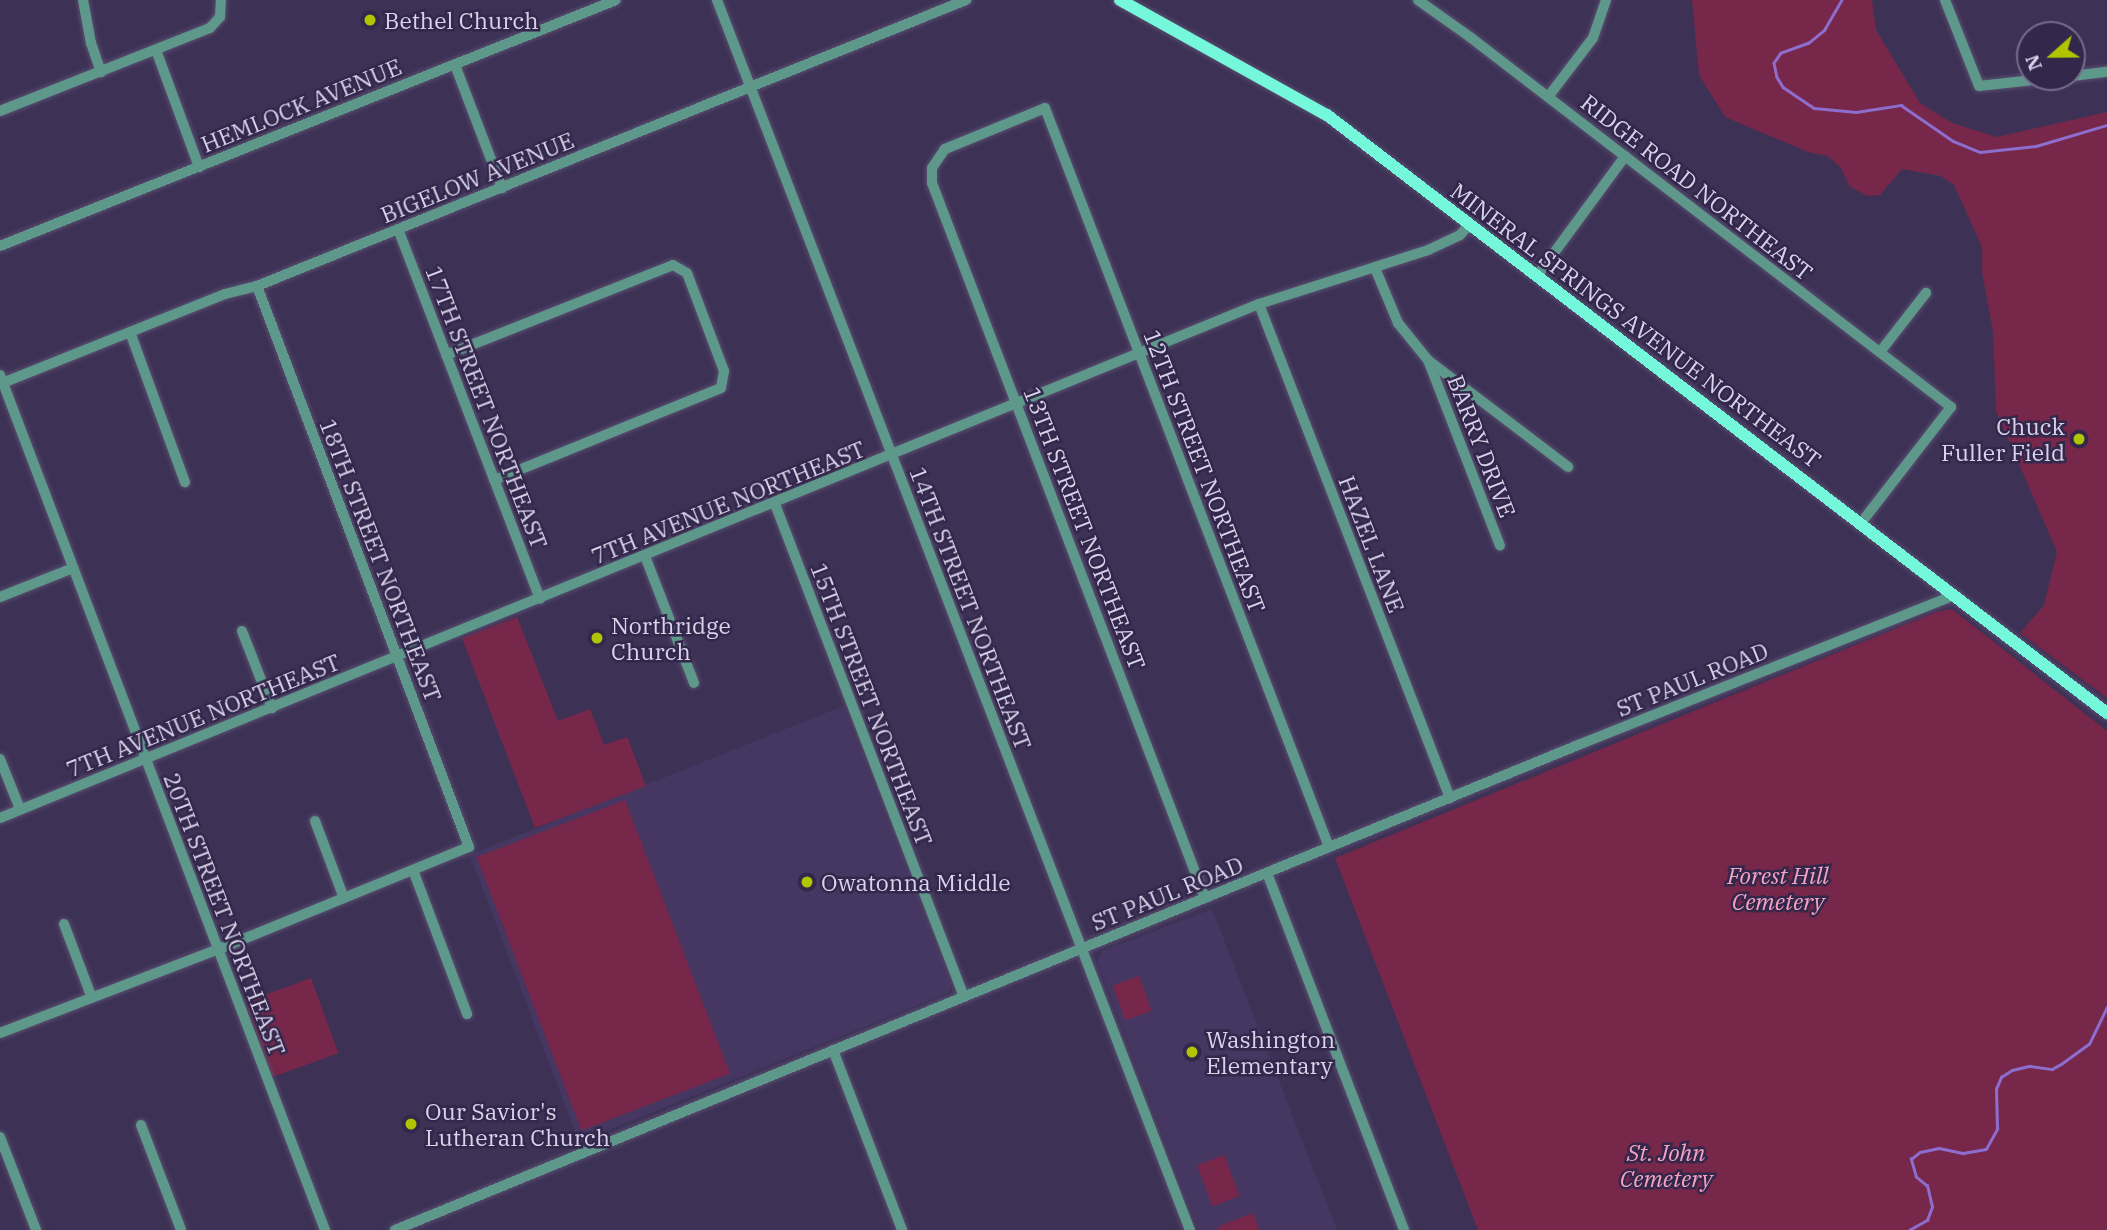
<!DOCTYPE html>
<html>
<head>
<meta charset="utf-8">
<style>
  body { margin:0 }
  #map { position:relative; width:2107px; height:1230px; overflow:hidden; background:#3d3256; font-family:"IBM Plex Serif",serif }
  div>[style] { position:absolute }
  .built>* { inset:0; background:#453762 }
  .green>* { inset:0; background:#772749; transform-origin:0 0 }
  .stream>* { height:2.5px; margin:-1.25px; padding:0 1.25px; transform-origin:1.25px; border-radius:1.25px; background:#8d6dce }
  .roads { filter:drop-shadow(0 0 2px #594f71) drop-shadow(0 0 2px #594f71) }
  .minor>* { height:10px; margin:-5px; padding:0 5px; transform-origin:5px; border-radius:5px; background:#5e988a }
  .major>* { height:12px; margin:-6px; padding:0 6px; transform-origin:6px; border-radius:6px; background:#74f7db }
  .dots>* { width:19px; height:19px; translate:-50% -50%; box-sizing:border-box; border:4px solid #33274b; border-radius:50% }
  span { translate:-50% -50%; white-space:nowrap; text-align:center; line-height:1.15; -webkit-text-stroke:5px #33274b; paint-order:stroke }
  .poi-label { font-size:23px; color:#d9d3ea }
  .left { translate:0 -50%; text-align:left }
  .right { translate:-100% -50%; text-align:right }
  .street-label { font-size:23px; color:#d9d3ea }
  .park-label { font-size:23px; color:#f6a2c0; font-style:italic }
  .north { position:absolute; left:2016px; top:21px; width:70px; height:70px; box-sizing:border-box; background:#33274b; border:2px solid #756c8b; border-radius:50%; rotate:249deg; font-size:19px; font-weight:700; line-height:28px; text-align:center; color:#d9d3ea }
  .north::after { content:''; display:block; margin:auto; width:24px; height:32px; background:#b0c500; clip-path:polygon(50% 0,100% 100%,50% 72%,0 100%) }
</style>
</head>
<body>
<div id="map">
  <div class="built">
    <div style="clip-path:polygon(843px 706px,950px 983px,950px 992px,579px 1142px,470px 855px)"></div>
    <div style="clip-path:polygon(1212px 909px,1337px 1230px,1199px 1230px,1097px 961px,1102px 951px)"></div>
  </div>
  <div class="green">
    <div style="clip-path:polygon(1692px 0,1872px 0,1876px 30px,1920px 103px,1952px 123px,1997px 137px,2107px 112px,2107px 698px,2020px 633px,2044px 605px,2057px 552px,1996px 411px,1993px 332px,1982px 272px,1982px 247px,1954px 185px,1941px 176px,1902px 169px,1880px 195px,1868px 196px,1849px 186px,1841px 168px,1828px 156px,1808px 152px,1725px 117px,1699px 75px)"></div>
    <div style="clip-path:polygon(1952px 609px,2107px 731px,2107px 1230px,1478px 1230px,1335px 858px,1936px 612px)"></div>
    <div style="clip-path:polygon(517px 617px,558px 721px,590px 709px,604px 745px,627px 737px,646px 786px,535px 828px,462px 638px)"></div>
    <div style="left:625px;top:800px;width:293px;height:159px;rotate:69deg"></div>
    <div style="left:1139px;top:976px;width:37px;height:28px;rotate:70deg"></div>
    <div style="left:311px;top:978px;width:80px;height:70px;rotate:70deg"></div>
    <div style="left:1224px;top:1155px;width:44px;height:29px;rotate:69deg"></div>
    <div style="clip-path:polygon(1253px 1213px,1259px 1230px,1218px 1230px,1217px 1227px)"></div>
  </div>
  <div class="stream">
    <div style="left:1842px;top:0;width:34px;rotate:120deg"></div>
    <div style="left:1825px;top:30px;width:21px;rotate:141deg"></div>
    <div style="left:1809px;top:43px;width:30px;rotate:160deg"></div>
    <div style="left:1781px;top:53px;width:12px;rotate:125deg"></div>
    <div style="left:1774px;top:63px;width:14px;rotate:78deg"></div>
    <div style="left:1777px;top:77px;width:12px;rotate:59deg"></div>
    <div style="left:1783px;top:87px;width:37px;rotate:34deg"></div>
    <div style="left:1814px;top:108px;width:42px;rotate:5.4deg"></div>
    <div style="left:1856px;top:112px;width:46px;rotate:-8.8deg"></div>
    <div style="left:1901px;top:105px;width:63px;rotate:34.7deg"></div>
    <div style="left:1953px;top:141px;width:29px;rotate:22deg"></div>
    <div style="left:1980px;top:152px;width:56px;rotate:-6.1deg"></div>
    <div style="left:2036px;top:146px;width:74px;rotate:-16.5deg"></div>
    <div style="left:1909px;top:1230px;width:21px;rotate:-29deg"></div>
    <div style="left:1927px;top:1220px;width:14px;rotate:-69deg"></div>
    <div style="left:1932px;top:1207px;width:22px;rotate:-103deg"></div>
    <div style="left:1927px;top:1186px;width:14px;rotate:-141deg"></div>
    <div style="left:1916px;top:1177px;width:19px;rotate:-106deg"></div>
    <div style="left:1911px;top:1159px;width:11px;rotate:-38deg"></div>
    <div style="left:1920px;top:1152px;width:19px;rotate:-12deg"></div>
    <div style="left:1939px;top:1148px;width:25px;rotate:12deg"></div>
    <div style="left:1963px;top:1153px;width:23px;rotate:-10deg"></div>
    <div style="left:1986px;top:1149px;width:23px;rotate:-61deg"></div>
    <div style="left:1997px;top:1129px;width:40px;rotate:-91.4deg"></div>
    <div style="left:1996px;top:1089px;width:13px;rotate:-67deg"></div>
    <div style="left:2001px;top:1077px;width:13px;rotate:-32deg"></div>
    <div style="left:2012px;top:1070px;width:18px;rotate:-13deg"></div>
    <div style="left:2030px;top:1066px;width:22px;rotate:8deg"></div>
    <div style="left:2052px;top:1069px;width:10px;rotate:-29deg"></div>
    <div style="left:2061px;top:1064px;width:34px;rotate:-36deg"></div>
    <div style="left:2089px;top:1044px;width:41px;rotate:-64.1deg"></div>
  </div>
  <div class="roads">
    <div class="minor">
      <div style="left:83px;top:0;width:44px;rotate:79.5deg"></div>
      <div style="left:91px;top:43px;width:31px;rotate:71deg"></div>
      <div style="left:717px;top:0;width:1318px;rotate:68.97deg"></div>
      <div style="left:1418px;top:0;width:64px;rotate:35.4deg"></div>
      <div style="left:1470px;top:37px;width:607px;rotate:37.57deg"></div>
      <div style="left:1951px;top:407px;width:147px;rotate:127.8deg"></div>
      <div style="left:1945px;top:0;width:92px;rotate:68.4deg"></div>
      <div style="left:1979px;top:86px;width:82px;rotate:-6.3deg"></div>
      <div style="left:156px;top:50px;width:125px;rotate:69.8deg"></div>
      <div style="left:455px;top:65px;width:132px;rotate:69.1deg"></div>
      <div style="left:2072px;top:76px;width:35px;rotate:-7deg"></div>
      <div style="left:1548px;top:97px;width:74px;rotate:-52.7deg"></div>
      <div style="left:1593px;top:38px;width:40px;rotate:-71.1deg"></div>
      <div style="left:0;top:111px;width:226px;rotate:-21.6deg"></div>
      <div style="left:210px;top:28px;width:15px;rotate:-48deg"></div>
      <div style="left:220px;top:17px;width:17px;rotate:-87deg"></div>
      <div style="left:398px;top:229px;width:396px;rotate:69deg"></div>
      <div style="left:0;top:246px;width:663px;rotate:-21.77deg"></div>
      <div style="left:1375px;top:268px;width:60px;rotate:67.3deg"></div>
      <div style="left:1398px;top:323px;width:48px;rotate:51deg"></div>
      <div style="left:1428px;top:360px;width:199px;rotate:68.8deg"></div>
      <div style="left:1537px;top:276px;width:149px;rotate:-53.7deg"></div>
      <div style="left:1259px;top:304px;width:530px;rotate:68.86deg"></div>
      <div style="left:130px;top:332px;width:160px;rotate:69.9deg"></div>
      <div style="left:1880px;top:352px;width:75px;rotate:-52.1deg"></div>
      <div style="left:446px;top:355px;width:244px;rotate:-21.6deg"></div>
      <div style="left:673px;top:265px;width:16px;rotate:30deg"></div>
      <div style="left:687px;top:273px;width:105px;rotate:69.3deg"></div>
      <div style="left:724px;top:371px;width:17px;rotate:100deg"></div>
      <div style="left:721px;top:388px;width:245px;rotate:157.9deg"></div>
      <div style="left:1429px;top:361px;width:175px;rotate:37.3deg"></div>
      <div style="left:0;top:375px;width:915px;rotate:69.19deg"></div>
      <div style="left:0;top:384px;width:242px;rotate:-21.8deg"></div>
      <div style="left:225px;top:294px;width:33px;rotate:-14deg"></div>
      <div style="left:257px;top:286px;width:765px;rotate:-21.97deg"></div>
      <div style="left:775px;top:504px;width:528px;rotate:69.02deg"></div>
      <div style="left:645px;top:556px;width:136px;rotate:68.9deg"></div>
      <div style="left:0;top:597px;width:79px;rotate:-21.7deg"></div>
      <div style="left:242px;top:631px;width:83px;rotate:68.7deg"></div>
      <div style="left:0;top:759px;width:54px;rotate:68.2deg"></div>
      <div style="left:0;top:818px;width:1360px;rotate:-22.21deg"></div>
      <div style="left:1259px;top:304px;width:177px;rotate:-17.7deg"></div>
      <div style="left:1428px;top:250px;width:35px;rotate:-25deg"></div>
      <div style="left:1460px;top:235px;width:15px;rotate:-48deg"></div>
      <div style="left:315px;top:821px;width:82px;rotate:69.4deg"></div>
      <div style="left:413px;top:870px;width:154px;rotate:69.4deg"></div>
      <div style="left:1267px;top:873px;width:382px;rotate:69deg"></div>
      <div style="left:1205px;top:898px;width:765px;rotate:-110.9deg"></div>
      <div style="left:932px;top:183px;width:15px;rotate:-90deg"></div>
      <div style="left:932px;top:168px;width:23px;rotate:-56deg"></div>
      <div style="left:945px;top:149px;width:108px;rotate:-22.3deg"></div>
      <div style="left:1045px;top:108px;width:792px;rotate:68.98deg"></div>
      <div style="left:64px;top:924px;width:79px;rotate:69.3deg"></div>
      <div style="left:0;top:1033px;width:235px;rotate:-21deg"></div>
      <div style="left:219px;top:949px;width:270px;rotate:-22.2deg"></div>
      <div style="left:469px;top:847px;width:600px;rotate:-110.7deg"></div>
      <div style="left:833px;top:1050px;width:193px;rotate:69deg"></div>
      <div style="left:141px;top:1125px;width:112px;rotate:69.1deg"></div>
      <div style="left:0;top:1137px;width:100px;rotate:68.8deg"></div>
      <div style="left:395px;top:1230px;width:1279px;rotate:-22.29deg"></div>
      <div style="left:1578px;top:745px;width:405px;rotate:-21.7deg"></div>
    </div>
    <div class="major">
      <div style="left:1120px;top:0;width:237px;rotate:29.1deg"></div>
      <div style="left:1327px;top:115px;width:983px;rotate:37.48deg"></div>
    </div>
  </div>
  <div class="dots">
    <div style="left:370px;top:20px;background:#b0c500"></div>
    <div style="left:2079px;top:439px;background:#b0c500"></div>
    <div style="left:597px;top:638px;background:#b0c500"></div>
    <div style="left:807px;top:882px;background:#b0c500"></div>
    <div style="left:1192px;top:1052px;background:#b0c500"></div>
    <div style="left:411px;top:1124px;background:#b0c500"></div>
  </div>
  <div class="poi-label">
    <span class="left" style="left:384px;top:20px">Bethel Church</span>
    <span class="right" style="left:2065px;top:439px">Chuck<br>Fuller Field</span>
    <span class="left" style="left:611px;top:638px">Northridge<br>Church</span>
    <span class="left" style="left:821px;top:882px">Owatonna Middle</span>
    <span class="left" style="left:1206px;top:1052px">Washington<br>Elementary</span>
    <span class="left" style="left:425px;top:1124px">Our Savior's<br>Lutheran Church</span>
  </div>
  <div class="street-label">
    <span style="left:301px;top:105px;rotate:-22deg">HEMLOCK AVENUE</span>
    <span style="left:477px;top:177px;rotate:-22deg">BIGELOW AVENUE</span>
    <span style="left:1697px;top:187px;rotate:38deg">RIDGE ROAD NORTHEAST</span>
    <span style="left:1636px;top:325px;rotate:37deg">MINERAL SPRINGS AVENUE NORTHEAST</span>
    <span style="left:487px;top:407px;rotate:69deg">17TH STREET NORTHEAST</span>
    <span style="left:1482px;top:446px;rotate:69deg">BARRY DRIVE</span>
    <span style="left:1205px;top:471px;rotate:69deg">12TH STREET NORTHEAST</span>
    <span style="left:728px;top:502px;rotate:-22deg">7TH AVENUE NORTHEAST</span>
    <span style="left:1085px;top:528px;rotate:69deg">13TH STREET NORTHEAST</span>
    <span style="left:1372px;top:544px;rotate:69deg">HAZEL LANE</span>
    <span style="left:381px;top:560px;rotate:69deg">18TH STREET NORTHEAST</span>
    <span style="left:971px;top:608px;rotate:69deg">14TH STREET NORTHEAST</span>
    <span style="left:1692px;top:679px;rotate:-22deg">ST PAUL ROAD</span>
    <span style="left:872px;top:704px;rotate:69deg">15TH STREET NORTHEAST</span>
    <span style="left:203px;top:715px;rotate:-22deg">7TH AVENUE NORTHEAST</span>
    <span style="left:1167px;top:893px;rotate:-22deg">ST PAUL ROAD</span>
    <span style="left:225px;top:914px;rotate:69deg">20TH STREET NORTHEAST</span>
  </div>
  <div class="park-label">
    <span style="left:1778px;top:888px">Forest Hill<br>Cemetery</span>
    <span style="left:1666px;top:1165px">St. John<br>Cemetery</span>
  </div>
  <div class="north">N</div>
</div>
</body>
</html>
